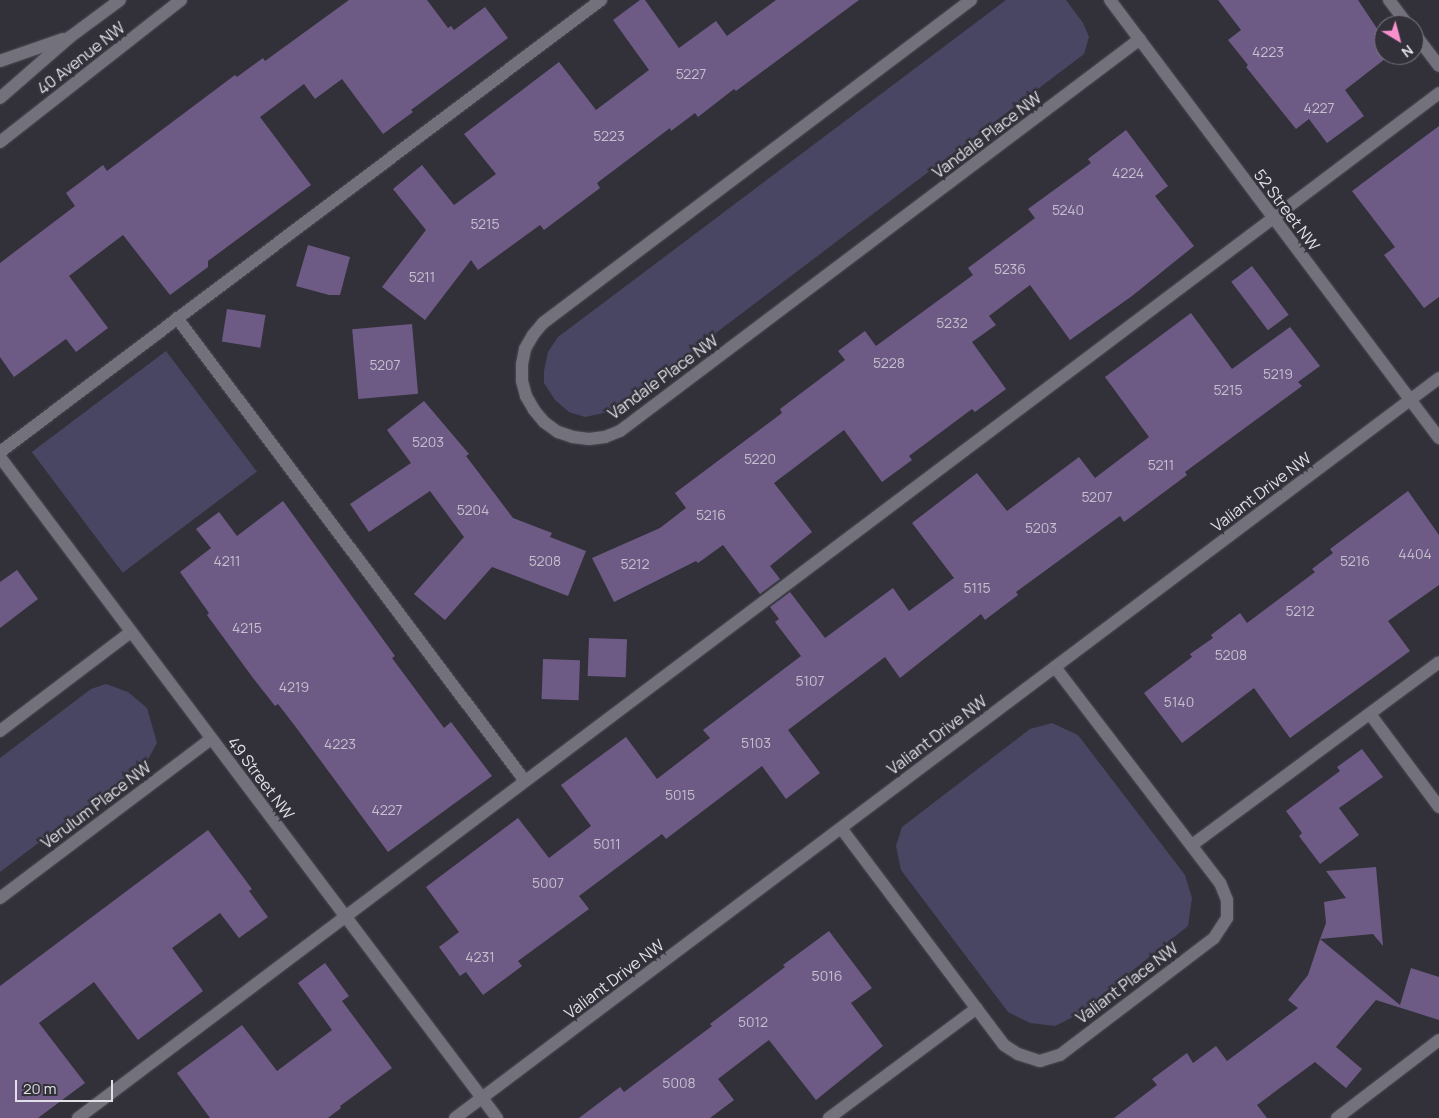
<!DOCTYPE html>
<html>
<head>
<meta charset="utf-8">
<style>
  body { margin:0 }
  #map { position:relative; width:1439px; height:1118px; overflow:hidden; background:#32313a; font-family:Manrope,sans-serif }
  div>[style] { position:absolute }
  .green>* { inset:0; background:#494663; transform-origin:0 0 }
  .building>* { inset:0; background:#6e5b85; transform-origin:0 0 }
  .roads { filter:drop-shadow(0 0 1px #4d4d54) drop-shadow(0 0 1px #4d4d54) }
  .lane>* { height:12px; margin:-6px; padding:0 6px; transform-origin:6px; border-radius:6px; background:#73727c }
  .street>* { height:12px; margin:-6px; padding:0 6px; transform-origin:6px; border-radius:6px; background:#73727c }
  .secondary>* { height:12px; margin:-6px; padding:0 6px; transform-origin:6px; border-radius:6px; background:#73727c }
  span { translate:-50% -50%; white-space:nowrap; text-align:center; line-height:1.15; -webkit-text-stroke:5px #32313a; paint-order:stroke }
  .number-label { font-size:14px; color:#c4bfce }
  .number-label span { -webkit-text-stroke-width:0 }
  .street-label { font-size:16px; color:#e0e0e6 }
  .north { position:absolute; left:1374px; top:15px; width:50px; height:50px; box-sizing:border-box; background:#32313a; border:1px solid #78777f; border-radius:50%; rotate:143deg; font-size:14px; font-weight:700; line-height:20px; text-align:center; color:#e0e0e6 }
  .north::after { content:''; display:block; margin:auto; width:18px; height:22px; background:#f890cc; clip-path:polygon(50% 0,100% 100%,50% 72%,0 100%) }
  .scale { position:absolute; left:15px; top:1080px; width:98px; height:22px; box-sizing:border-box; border:2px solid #e0e0e6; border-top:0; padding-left:6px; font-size:15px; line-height:18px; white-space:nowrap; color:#e0e0e6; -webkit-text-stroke:4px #32313a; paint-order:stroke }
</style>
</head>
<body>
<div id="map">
  <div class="green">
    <div style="clip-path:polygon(1006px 0,1066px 0,1083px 23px,1089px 37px,1084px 54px,613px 411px,585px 417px,569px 412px,555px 400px,544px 383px,544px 371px,548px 352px,558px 337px)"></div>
    <div style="left:166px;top:351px;width:151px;height:168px;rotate:53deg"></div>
    <div style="clip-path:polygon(106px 684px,128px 692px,147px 708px,157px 743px,147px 761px,0 872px,0 758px,91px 689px)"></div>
    <div style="clip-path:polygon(1052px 723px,1078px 735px,1185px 875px,1192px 898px,1188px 926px,1077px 1015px,1055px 1026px,1030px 1023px,1008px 1012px,901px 870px,896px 846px,902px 827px,1030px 729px)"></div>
  </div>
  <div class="building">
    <div style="clip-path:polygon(349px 0,427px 0,448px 28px,451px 26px,454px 30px,485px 7px,508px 38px,411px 110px,413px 112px,383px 134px,342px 79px,315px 99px,304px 84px,260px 117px,311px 185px,208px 261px,208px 267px,170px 295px,123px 235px,69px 276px,108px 328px,76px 352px,66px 339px,14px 377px,0 357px,0 263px,75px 206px,66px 193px,103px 165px,107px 171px,235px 75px,237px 77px,263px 58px,265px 61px)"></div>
    <div style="clip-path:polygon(640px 0,645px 0,679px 48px,716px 21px,727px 36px,776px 0,859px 0,736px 91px,734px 89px,698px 117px,695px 113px,671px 131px,670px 128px,597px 183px,600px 188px,544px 230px,540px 225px,478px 270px,471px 260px,425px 320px,382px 287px,426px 230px,393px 189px,422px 165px,454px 205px,496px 174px,464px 134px,559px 62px,596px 110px,649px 70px,613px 20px)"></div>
    <div style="clip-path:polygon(1218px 0,1358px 0,1384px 39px,1384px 55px,1390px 55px,1345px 90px,1364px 116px,1327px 143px,1309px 119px,1296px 129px,1246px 67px,1248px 65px,1228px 40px,1241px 30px)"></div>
    <div style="clip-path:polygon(1439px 126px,1439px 297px,1424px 308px,1384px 255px,1395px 247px,1352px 191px)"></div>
    <div style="clip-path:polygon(1126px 130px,1168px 186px,1155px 196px,1194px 246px,1132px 296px,1070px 340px,1030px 285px,989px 316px,996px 325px,972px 342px,1006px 389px,975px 412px,972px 409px,909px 456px,912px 460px,882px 482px,844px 430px,774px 483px,812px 532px,770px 566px,780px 579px,760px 594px,723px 545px,698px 563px,696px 561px,614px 602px,592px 558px,660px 528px,686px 508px,675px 493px,782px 413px,780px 409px,845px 360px,838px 351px,865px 331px,876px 346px,973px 275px,968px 268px,1035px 218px,1028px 209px,1091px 163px,1088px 159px)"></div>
    <div style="clip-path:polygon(308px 245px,350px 257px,340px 295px,329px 295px,296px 286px)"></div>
    <div style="left:1252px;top:266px;width:61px;height:26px;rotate:53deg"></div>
    <div style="left:227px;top:309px;width:39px;height:33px;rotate:9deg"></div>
    <div style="clip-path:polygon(1191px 313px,1232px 369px,1290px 327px,1320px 366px,1298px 382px,1302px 386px,1185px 472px,1187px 475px,1124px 522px,1120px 516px,1016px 592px,1018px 595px,985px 620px,981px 614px,900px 678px,885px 657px,788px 730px,820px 773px,786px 799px,762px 766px,666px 839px,662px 834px,579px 896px,589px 909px,518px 961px,522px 966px,483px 995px,466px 972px,460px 976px,439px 947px,459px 932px,426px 887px,518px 818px,549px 858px,591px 826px,561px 785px,626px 737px,657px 779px,710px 738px,703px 730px,801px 656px,775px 622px,779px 619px,770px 607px,790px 592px,825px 638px,893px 588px,909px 611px,954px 578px,912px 523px,977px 473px,1007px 511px,1079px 457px,1095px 478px,1149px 437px,1105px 377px)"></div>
    <div style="left:412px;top:324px;width:70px;height:60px;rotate:85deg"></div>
    <div style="clip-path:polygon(424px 401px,469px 454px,466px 456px,513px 518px,552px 533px,550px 537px,586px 551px,568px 596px,492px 567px,445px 620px,414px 594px,464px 537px,430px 491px,369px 532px,350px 504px,411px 463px,387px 430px)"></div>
    <div style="clip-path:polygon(1408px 491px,1439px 535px,1439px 585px,1388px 621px,1410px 651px,1290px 738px,1254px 688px,1182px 743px,1144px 693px,1192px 657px,1190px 654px,1213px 638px,1211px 635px,1240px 613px,1247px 623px,1315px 572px,1312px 569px,1333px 553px,1330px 549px)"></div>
    <div style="clip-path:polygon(283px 501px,395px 656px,392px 658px,444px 728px,451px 722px,492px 776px,388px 852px,295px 726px,278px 704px,275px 706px,253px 678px,207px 615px,209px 613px,180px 572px,211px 548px,196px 529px,219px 512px,237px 536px)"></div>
    <div style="clip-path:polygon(17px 570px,38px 599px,0 628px,0 582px)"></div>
    <div style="left:589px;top:638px;width:38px;height:38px;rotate:2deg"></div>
    <div style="left:543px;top:659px;width:37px;height:40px;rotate:2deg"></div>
    <div style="clip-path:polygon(1362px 749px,1383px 777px,1339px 808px,1359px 835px,1320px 864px,1299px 836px,1302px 833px,1286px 811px,1340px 771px,1337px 767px)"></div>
    <div style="clip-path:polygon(208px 830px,252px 889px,249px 891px,268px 917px,239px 938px,220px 913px,172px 948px,203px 991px,138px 1040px,94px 982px,39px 1023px,85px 1083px,38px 1118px,0 1118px,0 986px)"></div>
    <div style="clip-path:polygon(1376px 867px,1383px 946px,1373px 934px,1320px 939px,1326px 923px,1324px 902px,1346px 898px,1326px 871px)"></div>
    <div style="clip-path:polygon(829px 931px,872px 988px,851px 1003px,883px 1046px,816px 1100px,769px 1040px,718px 1079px,734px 1100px,710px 1118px,579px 1118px,620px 1087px,624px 1092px,712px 1026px,710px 1024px,785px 967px,783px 965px)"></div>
    <div style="clip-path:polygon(1320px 939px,1400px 1005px,1411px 968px,1439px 977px,1439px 1020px,1376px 1000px,1336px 1047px,1362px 1069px,1346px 1088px,1315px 1062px,1257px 1105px,1267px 1118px,1114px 1118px,1157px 1085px,1152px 1079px,1187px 1053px,1193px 1063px,1216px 1046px,1227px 1061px,1298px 1008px,1288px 1000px,1308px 975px)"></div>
    <div style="clip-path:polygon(325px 963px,349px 996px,342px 1001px,392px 1068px,340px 1106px,341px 1108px,328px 1118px,210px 1118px,177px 1073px,242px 1025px,277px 1071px,332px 1030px,298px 983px)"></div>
  </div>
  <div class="roads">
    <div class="lane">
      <div style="left:1389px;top:0;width:31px;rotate:53deg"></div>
      <div style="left:1414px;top:33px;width:41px;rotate:52.9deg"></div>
      <div style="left:177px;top:318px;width:579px;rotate:53.07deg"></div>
      <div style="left:0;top:452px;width:752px;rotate:-36.95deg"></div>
      <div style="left:1370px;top:714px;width:116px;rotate:53.4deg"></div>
      <div style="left:1192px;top:845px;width:307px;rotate:-36.5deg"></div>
      <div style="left:78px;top:1118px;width:1704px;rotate:-36.98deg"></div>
      <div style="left:829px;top:1118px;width:184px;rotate:-36.6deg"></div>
      <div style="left:1337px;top:1118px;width:128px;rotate:-37.4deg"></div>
    </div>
    <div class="street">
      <div style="left:971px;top:0;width:536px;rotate:142.96deg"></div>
      <div style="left:543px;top:323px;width:16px;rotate:130deg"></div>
      <div style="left:533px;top:335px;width:16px;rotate:120deg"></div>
      <div style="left:525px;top:349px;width:16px;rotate:101deg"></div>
      <div style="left:522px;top:365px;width:16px;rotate:90deg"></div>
      <div style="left:522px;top:381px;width:16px;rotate:75deg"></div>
      <div style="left:526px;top:396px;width:16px;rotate:60deg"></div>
      <div style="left:534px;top:410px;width:16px;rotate:50deg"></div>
      <div style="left:544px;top:422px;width:17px;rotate:36deg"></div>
      <div style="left:558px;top:432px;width:16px;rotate:18deg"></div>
      <div style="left:573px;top:437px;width:16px;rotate:7deg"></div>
      <div style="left:589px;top:439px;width:16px;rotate:-7deg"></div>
      <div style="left:605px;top:437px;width:16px;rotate:-22deg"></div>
      <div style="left:620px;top:431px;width:651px;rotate:-37.01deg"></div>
      <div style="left:1110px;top:0;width:548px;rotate:53.09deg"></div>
      <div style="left:0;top:457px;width:827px;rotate:53.06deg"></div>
      <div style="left:0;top:731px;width:164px;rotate:-37.1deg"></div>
      <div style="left:841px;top:828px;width:271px;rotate:53.1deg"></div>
      <div style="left:1004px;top:1045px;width:17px;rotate:33deg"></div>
      <div style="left:1018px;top:1054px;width:23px;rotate:18deg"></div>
      <div style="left:1040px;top:1061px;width:21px;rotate:-17deg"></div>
      <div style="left:1060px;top:1055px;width:193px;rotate:-37.2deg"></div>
      <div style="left:1214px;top:938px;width:24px;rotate:-57deg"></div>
      <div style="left:1227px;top:918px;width:18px;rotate:-90deg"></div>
      <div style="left:1227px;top:900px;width:18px;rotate:-112deg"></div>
      <div style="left:1220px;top:883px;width:272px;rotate:-127.4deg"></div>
      <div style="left:0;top:898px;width:264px;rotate:-37deg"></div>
      <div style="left:455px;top:1118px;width:1231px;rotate:-36.94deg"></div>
    </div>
    <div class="secondary">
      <div style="left:0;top:61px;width:67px;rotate:-19.2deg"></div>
      <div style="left:0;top:98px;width:93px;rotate:-41.1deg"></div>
      <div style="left:70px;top:37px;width:62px;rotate:-36.5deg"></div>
      <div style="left:0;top:142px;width:230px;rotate:-38.1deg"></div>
    </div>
  </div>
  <div class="number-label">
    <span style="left:1268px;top:52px">4223</span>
    <span style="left:691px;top:74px">5227</span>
    <span style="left:1319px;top:108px">4227</span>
    <span style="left:609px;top:136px">5223</span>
    <span style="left:1128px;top:173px">4224</span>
    <span style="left:1068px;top:210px">5240</span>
    <span style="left:485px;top:224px">5215</span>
    <span style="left:1010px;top:269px">5236</span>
    <span style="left:422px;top:277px">5211</span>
    <span style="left:952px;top:323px">5232</span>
    <span style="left:889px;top:363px">5228</span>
    <span style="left:385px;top:365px">5207</span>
    <span style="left:1278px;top:374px">5219</span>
    <span style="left:1228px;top:390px">5215</span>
    <span style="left:428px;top:442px">5203</span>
    <span style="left:760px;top:459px">5220</span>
    <span style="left:1161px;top:465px">5211</span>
    <span style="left:1097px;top:497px">5207</span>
    <span style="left:473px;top:510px">5204</span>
    <span style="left:711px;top:515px">5216</span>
    <span style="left:1041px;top:528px">5203</span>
    <span style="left:1415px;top:554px">4404</span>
    <span style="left:227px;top:561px">4211</span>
    <span style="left:545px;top:561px">5208</span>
    <span style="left:1355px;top:561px">5216</span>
    <span style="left:635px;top:564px">5212</span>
    <span style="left:977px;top:588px">5115</span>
    <span style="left:1300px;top:611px">5212</span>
    <span style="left:247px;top:628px">4215</span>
    <span style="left:1231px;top:655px">5208</span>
    <span style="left:810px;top:681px">5107</span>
    <span style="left:294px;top:687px">4219</span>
    <span style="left:1179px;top:702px">5140</span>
    <span style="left:756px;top:743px">5103</span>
    <span style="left:340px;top:744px">4223</span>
    <span style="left:680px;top:795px">5015</span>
    <span style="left:387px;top:810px">4227</span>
    <span style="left:607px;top:844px">5011</span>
    <span style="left:548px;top:883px">5007</span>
    <span style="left:480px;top:957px">4231</span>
    <span style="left:827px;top:976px">5016</span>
    <span style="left:753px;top:1022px">5012</span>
    <span style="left:679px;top:1083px">5008</span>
  </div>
  <div class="street-label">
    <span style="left:81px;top:58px;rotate:-38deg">40 Avenue NW</span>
    <span style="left:987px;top:135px;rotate:-37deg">Vandale Place NW</span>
    <span style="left:1287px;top:210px;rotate:53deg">52 Street NW</span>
    <span style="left:663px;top:377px;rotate:-36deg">Vandale Place NW</span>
    <span style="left:1261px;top:492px;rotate:-37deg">Valiant Drive NW</span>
    <span style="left:937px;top:735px;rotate:-37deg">Valiant Drive NW</span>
    <span style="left:261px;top:778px;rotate:53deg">49 Street NW</span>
    <span style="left:96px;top:805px;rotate:-37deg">Verulum Place NW</span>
    <span style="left:614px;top:979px;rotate:-37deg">Valiant Drive NW</span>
    <span style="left:1127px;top:983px;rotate:-37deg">Valiant Place NW</span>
  </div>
  <div class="north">N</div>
  <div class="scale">20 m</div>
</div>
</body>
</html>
